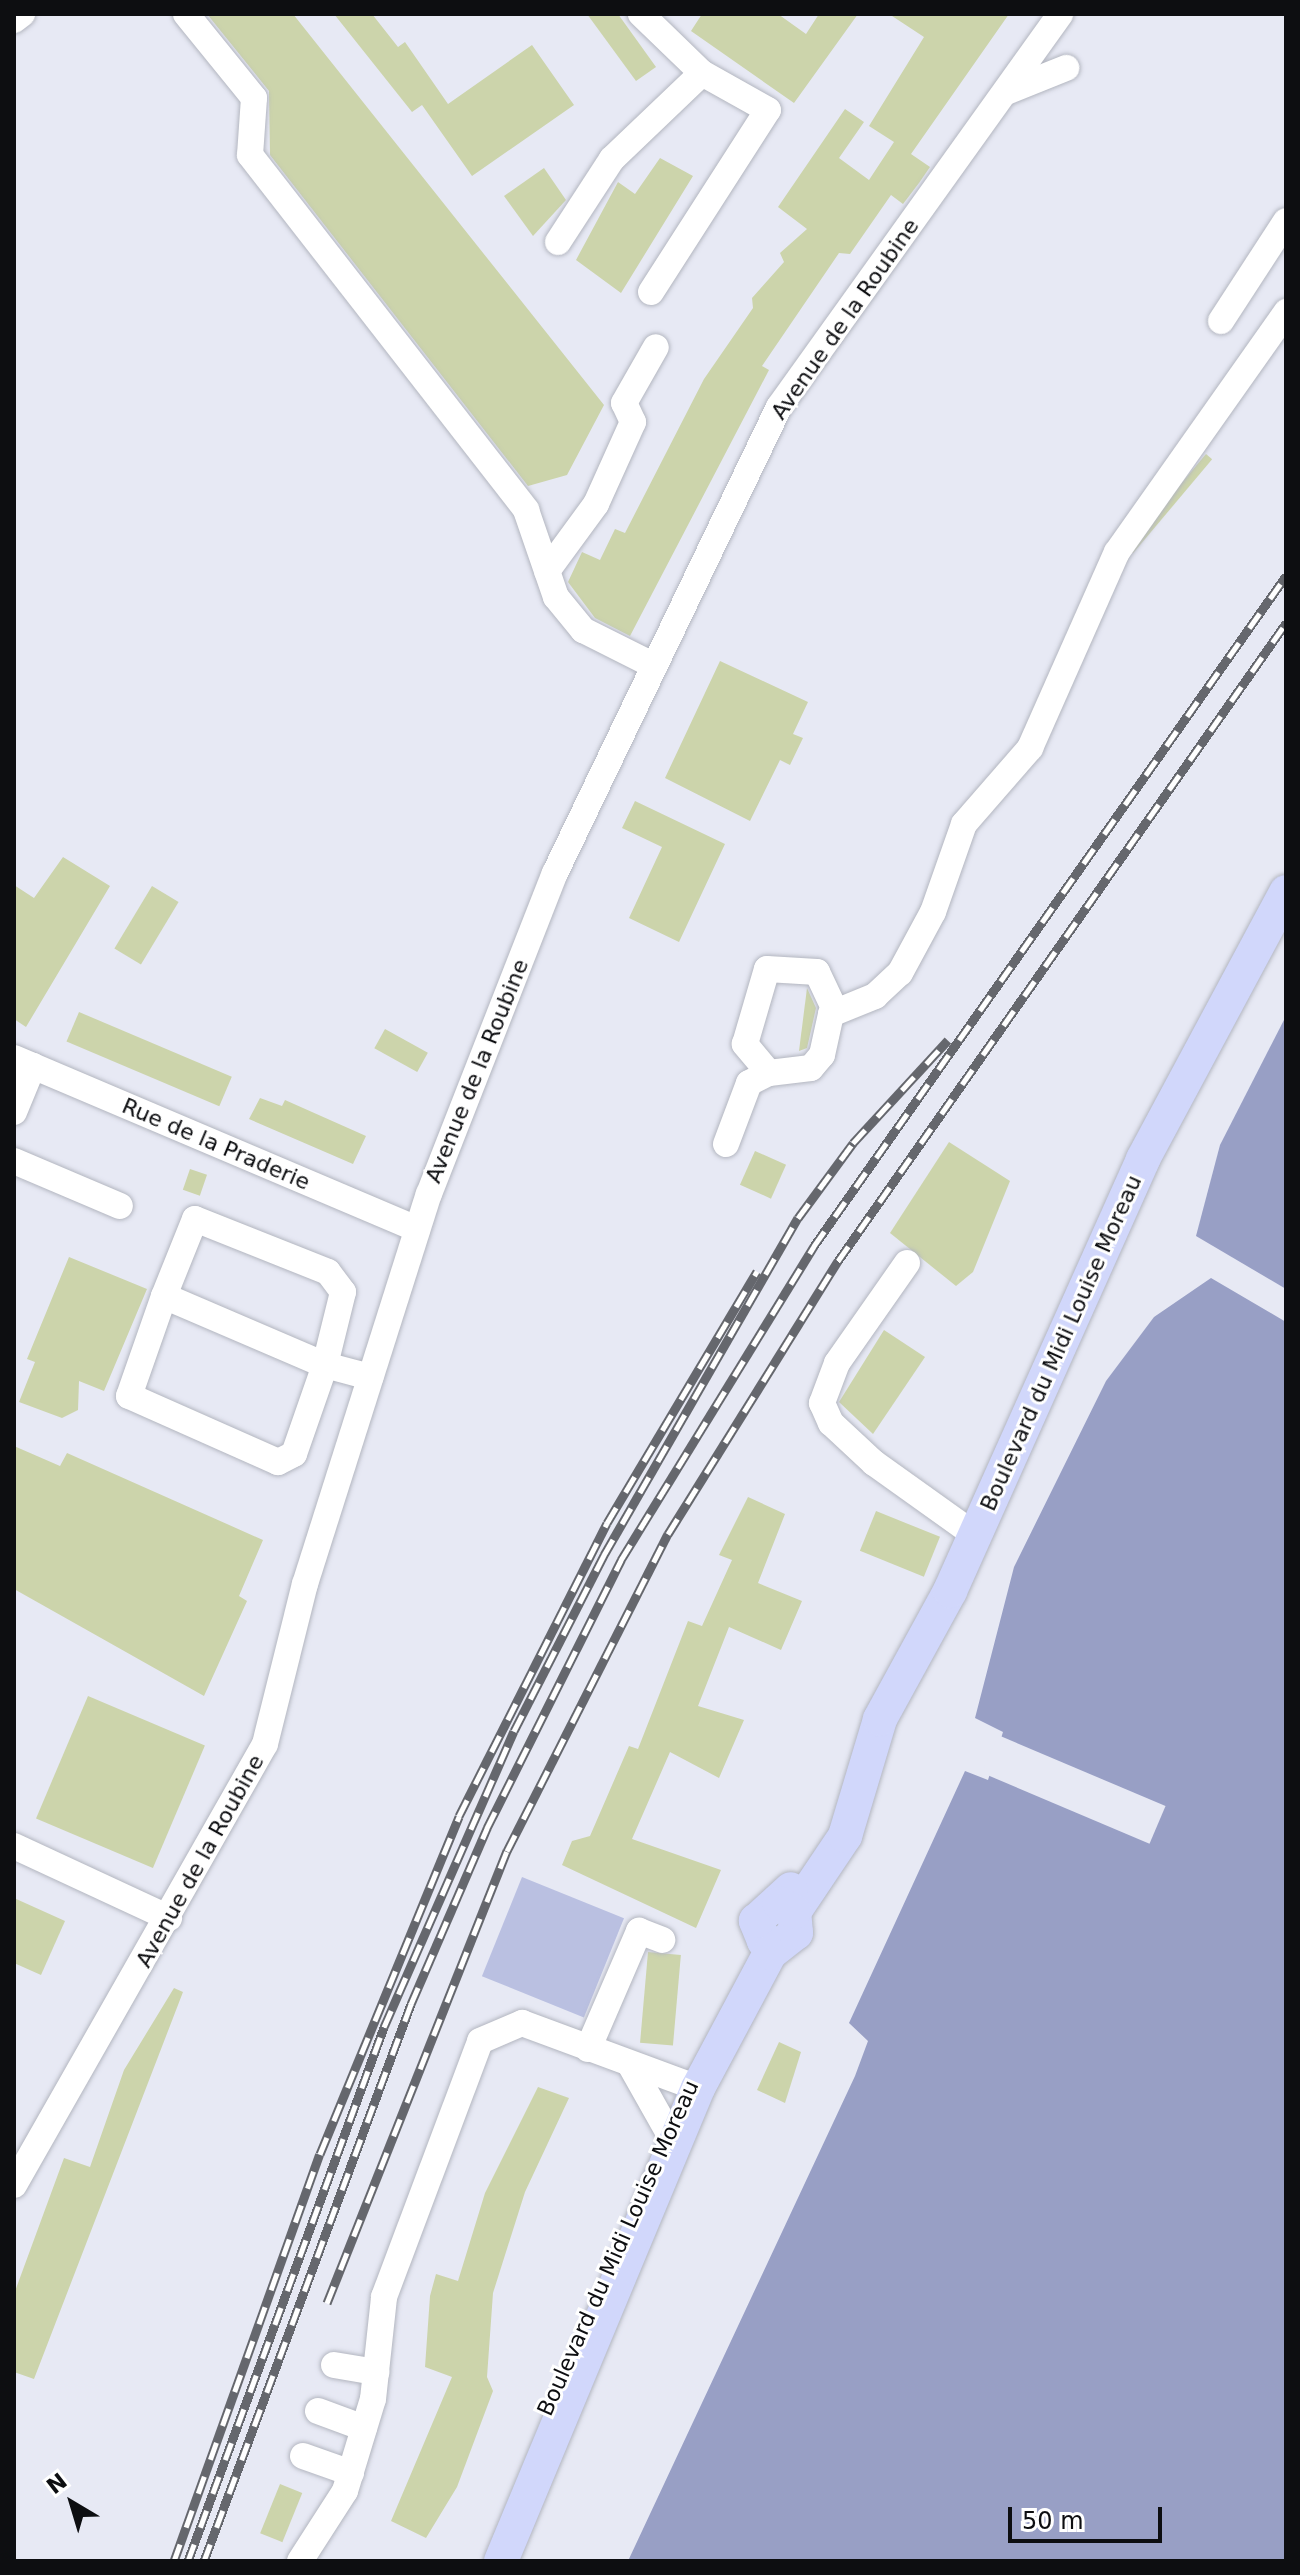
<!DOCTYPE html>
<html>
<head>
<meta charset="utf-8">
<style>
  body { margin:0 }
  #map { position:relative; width:1300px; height:2575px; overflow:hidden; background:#e7e9f4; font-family:"DejaVu Sans",sans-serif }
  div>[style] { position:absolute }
  .green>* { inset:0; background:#bac0e1; transform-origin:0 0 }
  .water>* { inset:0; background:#989fc5 }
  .pier>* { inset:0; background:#e7e9f4; transform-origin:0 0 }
  .building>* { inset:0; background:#ccd4ab; transform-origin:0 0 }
  .roads { filter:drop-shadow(0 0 2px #b3b6c0) drop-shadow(0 0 2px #b3b6c0) }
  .minor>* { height:26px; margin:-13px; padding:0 13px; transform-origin:13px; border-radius:13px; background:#fff }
  .major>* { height:34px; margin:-17px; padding:0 17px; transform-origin:17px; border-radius:17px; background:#d1d7fb }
  .rail>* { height:9px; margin-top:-4.5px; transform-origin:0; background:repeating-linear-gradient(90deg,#fff 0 18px,#65676d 0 36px); box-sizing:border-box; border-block:2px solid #65676d }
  span { translate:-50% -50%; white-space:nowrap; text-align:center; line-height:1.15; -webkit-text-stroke:6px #fff; paint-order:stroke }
  .street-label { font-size:22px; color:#0d0e11 }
  .frame { position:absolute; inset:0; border:16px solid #0d0e11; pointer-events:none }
  .north { position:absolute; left:32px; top:2463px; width:80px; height:80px; -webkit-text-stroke:6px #fff; paint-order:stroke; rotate:322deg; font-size:22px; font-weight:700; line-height:32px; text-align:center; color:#0d0e11 }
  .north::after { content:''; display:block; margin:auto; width:28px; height:36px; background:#0d0e11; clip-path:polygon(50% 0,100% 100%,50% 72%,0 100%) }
  .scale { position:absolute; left:1008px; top:2507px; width:154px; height:36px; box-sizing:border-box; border:4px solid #0d0e11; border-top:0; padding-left:10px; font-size:24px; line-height:28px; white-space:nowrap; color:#0d0e11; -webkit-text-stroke:6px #fff; paint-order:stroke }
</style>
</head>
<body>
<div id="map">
  <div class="green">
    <div style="left:522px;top:1877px;width:110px;height:107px;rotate:22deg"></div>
  </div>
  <div class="water">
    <div style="clip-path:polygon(1286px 1016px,1286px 1289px,1196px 1236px,1220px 1145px)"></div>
    <div style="clip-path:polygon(1211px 1278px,1286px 1322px,1286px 2561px,628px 2561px,855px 2076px,868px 2041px,849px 2023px,965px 1771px,988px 1780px,1003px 1732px,975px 1718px,1014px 1567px,1106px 1381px,1154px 1317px)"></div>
  </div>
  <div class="pier">
    <div style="left:998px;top:1735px;width:182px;height:41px;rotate:23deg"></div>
  </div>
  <div class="building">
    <div style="clip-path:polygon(207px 14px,293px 14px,604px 405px,567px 475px,528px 486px,270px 155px,269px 91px)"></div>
    <div style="clip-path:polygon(334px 14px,372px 14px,398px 47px,405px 42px,448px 104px,532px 45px,574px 105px,472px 176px,422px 105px,412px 112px)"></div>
    <div style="clip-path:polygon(587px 14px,618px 14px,656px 67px,636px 81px)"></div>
    <div style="clip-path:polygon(702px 14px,778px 14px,806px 34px,819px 14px,858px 14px,794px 103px,691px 31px)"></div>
    <div style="clip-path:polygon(889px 14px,1009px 14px,911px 154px,930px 167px,919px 183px,903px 204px,891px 195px,850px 254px,839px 253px,762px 366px,769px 370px,630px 636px,595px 618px,568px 582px,582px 552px,600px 560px,615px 529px,625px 533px,704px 379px,753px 308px,752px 298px,784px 262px,780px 253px,807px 229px,778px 207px,845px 109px,864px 122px,839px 158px,869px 180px,894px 142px,869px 126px,924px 37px)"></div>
    <div style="clip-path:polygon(660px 158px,693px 176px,621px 293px,576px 260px,618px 182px,635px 194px)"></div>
    <div style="clip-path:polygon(544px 168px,566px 200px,533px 236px,504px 196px)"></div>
    <div style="left:1206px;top:454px;width:8px;height:123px;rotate:40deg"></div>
    <div style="clip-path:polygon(720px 661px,808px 702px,793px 734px,803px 738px,790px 765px,780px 760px,750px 821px,665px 778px)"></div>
    <div style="clip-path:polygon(635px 801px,725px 844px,679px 942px,629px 918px,662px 847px,622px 828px)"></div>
    <div style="clip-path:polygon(63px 857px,110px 886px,26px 1027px,14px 1019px,14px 885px,34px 898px)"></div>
    <div style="left:152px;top:886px;width:31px;height:73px;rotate:31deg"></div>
    <div style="clip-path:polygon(807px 988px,816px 1008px,807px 1048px,799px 1051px)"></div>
    <div style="left:79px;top:1012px;width:166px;height:32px;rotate:23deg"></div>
    <div style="left:385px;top:1029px;width:49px;height:22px;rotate:29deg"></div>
    <div style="clip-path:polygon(260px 1098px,282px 1106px,285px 1100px,366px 1136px,353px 1164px,249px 1119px)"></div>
    <div style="clip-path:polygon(949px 1142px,1010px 1181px,973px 1272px,956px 1286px,890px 1233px)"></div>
    <div style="left:755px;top:1151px;width:34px;height:37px;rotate:24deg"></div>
    <div style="left:190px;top:1169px;width:18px;height:22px;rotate:19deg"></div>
    <div style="clip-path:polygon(69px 1257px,147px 1289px,104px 1391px,79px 1381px,78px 1410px,62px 1418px,19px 1402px,35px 1362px,27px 1359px)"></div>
    <div style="clip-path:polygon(884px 1330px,925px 1357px,873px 1434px,839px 1402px)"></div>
    <div style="clip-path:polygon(14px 1446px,60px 1466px,67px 1453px,263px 1540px,239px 1596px,247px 1601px,204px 1696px,14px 1589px)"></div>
    <div style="clip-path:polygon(748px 1497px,785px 1514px,758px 1583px,802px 1601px,781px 1650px,729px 1627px,698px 1706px,744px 1720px,719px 1778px,670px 1752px,632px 1839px,721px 1870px,696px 1928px,562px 1865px,572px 1841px,590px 1836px,629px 1746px,638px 1749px,688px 1621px,702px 1626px,732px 1560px,719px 1555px)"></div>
    <div style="left:876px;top:1511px;width:69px;height:43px;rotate:22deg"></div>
    <div style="left:88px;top:1696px;width:127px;height:133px;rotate:23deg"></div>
    <div style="clip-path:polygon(14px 1898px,65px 1921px,41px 1975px,14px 1963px)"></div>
    <div style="left:648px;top:1952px;width:33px;height:91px;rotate:5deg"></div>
    <div style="clip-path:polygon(174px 1988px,183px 1992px,34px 2379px,14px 2372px,14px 2294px,64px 2158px,90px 2167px,124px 2070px)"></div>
    <div style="clip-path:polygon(779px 2042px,801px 2052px,785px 2103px,757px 2090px)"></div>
    <div style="clip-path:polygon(538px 2087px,569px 2098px,525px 2192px,493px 2293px,487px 2377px,493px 2391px,457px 2487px,426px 2538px,391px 2521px,452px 2377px,425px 2367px,430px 2296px,436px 2274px,458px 2281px,485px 2193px)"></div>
    <div style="left:280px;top:2484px;width:24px;height:53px;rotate:22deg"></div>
  </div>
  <div class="roads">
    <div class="minor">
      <div style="left:186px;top:14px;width:108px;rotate:51deg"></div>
      <div style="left:254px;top:98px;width:57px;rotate:94deg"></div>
      <div style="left:250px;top:155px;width:450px;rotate:52.1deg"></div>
      <div style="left:526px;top:510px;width:92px;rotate:71deg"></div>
      <div style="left:556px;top:597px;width:43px;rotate:50.7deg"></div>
      <div style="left:583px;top:630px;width:80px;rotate:26.6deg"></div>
      <div style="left:14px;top:20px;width:10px;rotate:-37deg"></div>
      <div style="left:1006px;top:92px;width:65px;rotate:-21.8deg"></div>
      <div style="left:558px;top:242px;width:99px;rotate:-57deg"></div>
      <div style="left:612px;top:159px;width:124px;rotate:-43.7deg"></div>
      <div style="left:702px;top:73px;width:85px;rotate:-136deg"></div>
      <div style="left:651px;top:292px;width:216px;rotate:-57.3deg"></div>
      <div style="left:768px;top:110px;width:76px;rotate:-150.7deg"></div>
      <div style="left:1221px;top:321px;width:119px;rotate:-57deg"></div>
      <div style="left:547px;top:571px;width:83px;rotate:-53.8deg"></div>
      <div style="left:596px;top:504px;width:90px;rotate:-65.7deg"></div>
      <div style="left:633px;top:422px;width:21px;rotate:-115deg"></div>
      <div style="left:624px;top:403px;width:64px;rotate:-60.3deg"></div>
      <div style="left:14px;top:1058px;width:438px;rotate:23deg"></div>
      <div style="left:769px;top:1073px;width:38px;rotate:-130deg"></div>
      <div style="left:745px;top:1044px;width:78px;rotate:-73.7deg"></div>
      <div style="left:767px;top:969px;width:50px;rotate:3.4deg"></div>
      <div style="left:817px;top:972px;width:42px;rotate:64.7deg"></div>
      <div style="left:14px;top:1112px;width:50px;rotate:-67.6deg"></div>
      <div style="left:726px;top:1144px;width:65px;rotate:-69.3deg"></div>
      <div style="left:749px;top:1083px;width:22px;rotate:-27deg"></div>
      <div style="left:769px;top:1073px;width:42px;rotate:-6.8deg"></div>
      <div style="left:811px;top:1068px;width:17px;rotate:-50deg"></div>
      <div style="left:822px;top:1055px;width:42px;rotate:-77.6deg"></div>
      <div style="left:831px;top:1014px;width:48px;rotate:-22.2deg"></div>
      <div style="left:875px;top:996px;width:34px;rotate:-43deg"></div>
      <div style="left:900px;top:973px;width:69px;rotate:-61.6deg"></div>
      <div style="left:933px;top:912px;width:93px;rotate:-70.6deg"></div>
      <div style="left:964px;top:824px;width:101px;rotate:-49deg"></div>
      <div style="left:1030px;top:748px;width:214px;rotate:-66.1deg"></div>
      <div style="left:1117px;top:552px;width:294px;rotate:-54.8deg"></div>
      <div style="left:14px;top:1161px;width:115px;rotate:23deg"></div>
      <div style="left:907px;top:1263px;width:122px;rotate:125deg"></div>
      <div style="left:837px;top:1363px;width:43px;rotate:110.6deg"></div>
      <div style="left:822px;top:1403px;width:22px;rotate:66deg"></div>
      <div style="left:831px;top:1423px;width:59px;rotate:42.9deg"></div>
      <div style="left:874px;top:1463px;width:124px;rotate:35.5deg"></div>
      <div style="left:164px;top:1296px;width:83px;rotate:-68.1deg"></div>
      <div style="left:195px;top:1219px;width:143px;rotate:21.7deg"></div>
      <div style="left:328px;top:1272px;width:25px;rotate:53deg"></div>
      <div style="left:343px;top:1292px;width:75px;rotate:103.9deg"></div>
      <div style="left:325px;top:1365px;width:94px;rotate:109.2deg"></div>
      <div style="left:294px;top:1454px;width:18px;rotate:153deg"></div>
      <div style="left:278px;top:1462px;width:163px;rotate:-156.1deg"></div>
      <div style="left:129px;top:1396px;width:106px;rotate:-70.7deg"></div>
      <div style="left:164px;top:1296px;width:175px;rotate:23.2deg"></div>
      <div style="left:325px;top:1365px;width:47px;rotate:14.9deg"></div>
      <div style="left:14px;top:1846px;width:171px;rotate:24.9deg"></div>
      <div style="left:588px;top:2049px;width:129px;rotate:-66.6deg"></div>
      <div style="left:639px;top:1931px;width:25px;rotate:21deg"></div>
      <div style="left:631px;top:2066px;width:73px;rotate:60.6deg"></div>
      <div style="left:14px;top:2185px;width:507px;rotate:-60.35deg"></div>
      <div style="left:265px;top:1744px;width:165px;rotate:-76deg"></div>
      <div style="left:305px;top:1584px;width:409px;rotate:-72.4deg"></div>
      <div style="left:429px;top:1194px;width:345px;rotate:-68.6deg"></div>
      <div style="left:555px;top:873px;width:517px;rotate:-64.33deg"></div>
      <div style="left:779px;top:407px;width:483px;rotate:-54.4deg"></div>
      <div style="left:334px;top:2365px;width:43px;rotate:9.5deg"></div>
      <div style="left:318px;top:2411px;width:49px;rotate:20.3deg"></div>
      <div style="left:303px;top:2456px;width:51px;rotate:19.5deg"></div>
      <div style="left:300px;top:2561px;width:83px;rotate:-57.3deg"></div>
      <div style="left:345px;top:2491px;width:96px;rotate:-73.1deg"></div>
      <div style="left:373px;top:2399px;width:103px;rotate:-83.8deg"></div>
      <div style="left:384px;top:2297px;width:273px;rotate:-69.4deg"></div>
      <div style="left:480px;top:2041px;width:46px;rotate:-23.2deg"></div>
      <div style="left:522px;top:2023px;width:188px;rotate:20.3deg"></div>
    </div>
    <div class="major">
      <div style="left:794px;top:1912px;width:92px;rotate:-56.1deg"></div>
      <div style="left:845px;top:1836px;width:122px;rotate:-73.3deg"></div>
      <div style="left:880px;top:1719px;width:146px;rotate:-61.3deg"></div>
      <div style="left:950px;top:1591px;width:473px;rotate:-65.9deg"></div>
      <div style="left:1143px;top:1159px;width:303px;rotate:-61.8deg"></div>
      <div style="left:778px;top:1946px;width:15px;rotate:-160deg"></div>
      <div style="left:764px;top:1941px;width:22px;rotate:-112deg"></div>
      <div style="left:756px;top:1921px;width:47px;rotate:-42.4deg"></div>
      <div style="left:501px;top:2561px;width:512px;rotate:-67.39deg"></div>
      <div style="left:698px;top:2088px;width:153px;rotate:-61.9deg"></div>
      <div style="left:770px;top:1953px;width:33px;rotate:-38deg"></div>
      <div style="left:796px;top:1933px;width:21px;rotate:-95deg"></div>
      <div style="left:794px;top:1912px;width:17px;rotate:-149deg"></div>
    </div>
  </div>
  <div class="rail">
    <div style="left:327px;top:2303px;width:487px;rotate:-68.3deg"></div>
    <div style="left:507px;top:1851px;width:356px;rotate:-63.1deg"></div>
    <div style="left:668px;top:1534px;width:322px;rotate:-58.1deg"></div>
    <div style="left:838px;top:1261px;width:780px;rotate:-54.92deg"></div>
    <div style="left:174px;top:2561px;width:432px;rotate:-70.3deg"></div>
    <div style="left:320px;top:2154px;width:365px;rotate:-67.6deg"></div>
    <div style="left:459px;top:1816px;width:328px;rotate:-63.2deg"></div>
    <div style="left:607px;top:1523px;width:293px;rotate:-59.2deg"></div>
    <div style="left:188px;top:2561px;width:569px;rotate:-69.84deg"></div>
    <div style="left:384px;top:2027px;width:323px;rotate:-66.3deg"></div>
    <div style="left:514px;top:1731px;width:198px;rotate:-62.9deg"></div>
    <div style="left:604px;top:1555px;width:389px;rotate:-60.1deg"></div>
    <div style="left:798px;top:1218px;width:93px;rotate:-53.7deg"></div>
    <div style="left:853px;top:1143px;width:140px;rotate:-47.3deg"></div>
    <div style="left:204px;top:2561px;width:594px;rotate:-69.61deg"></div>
    <div style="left:411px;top:2004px;width:192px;rotate:-66.6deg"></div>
    <div style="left:487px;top:1828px;width:300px;rotate:-63.4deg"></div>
    <div style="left:621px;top:1560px;width:369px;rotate:-58.4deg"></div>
    <div style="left:814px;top:1246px;width:820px;rotate:-54.84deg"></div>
  </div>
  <div class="street-label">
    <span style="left:845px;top:319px;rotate:-55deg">Avenue de la Roubine</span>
    <span style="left:477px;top:1071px;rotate:-68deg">Avenue de la Roubine</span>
    <span style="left:216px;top:1144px;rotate:23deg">Rue de la Praderie</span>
    <span style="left:1061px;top:1343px;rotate:-66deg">Boulevard du Midi Louise Moreau</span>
    <span style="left:200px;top:1861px;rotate:-61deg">Avenue de la Roubine</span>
    <span style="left:618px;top:2248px;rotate:-66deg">Boulevard du Midi Louise Moreau</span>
  </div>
  <div class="frame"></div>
  <div class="north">N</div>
  <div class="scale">50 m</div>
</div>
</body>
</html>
